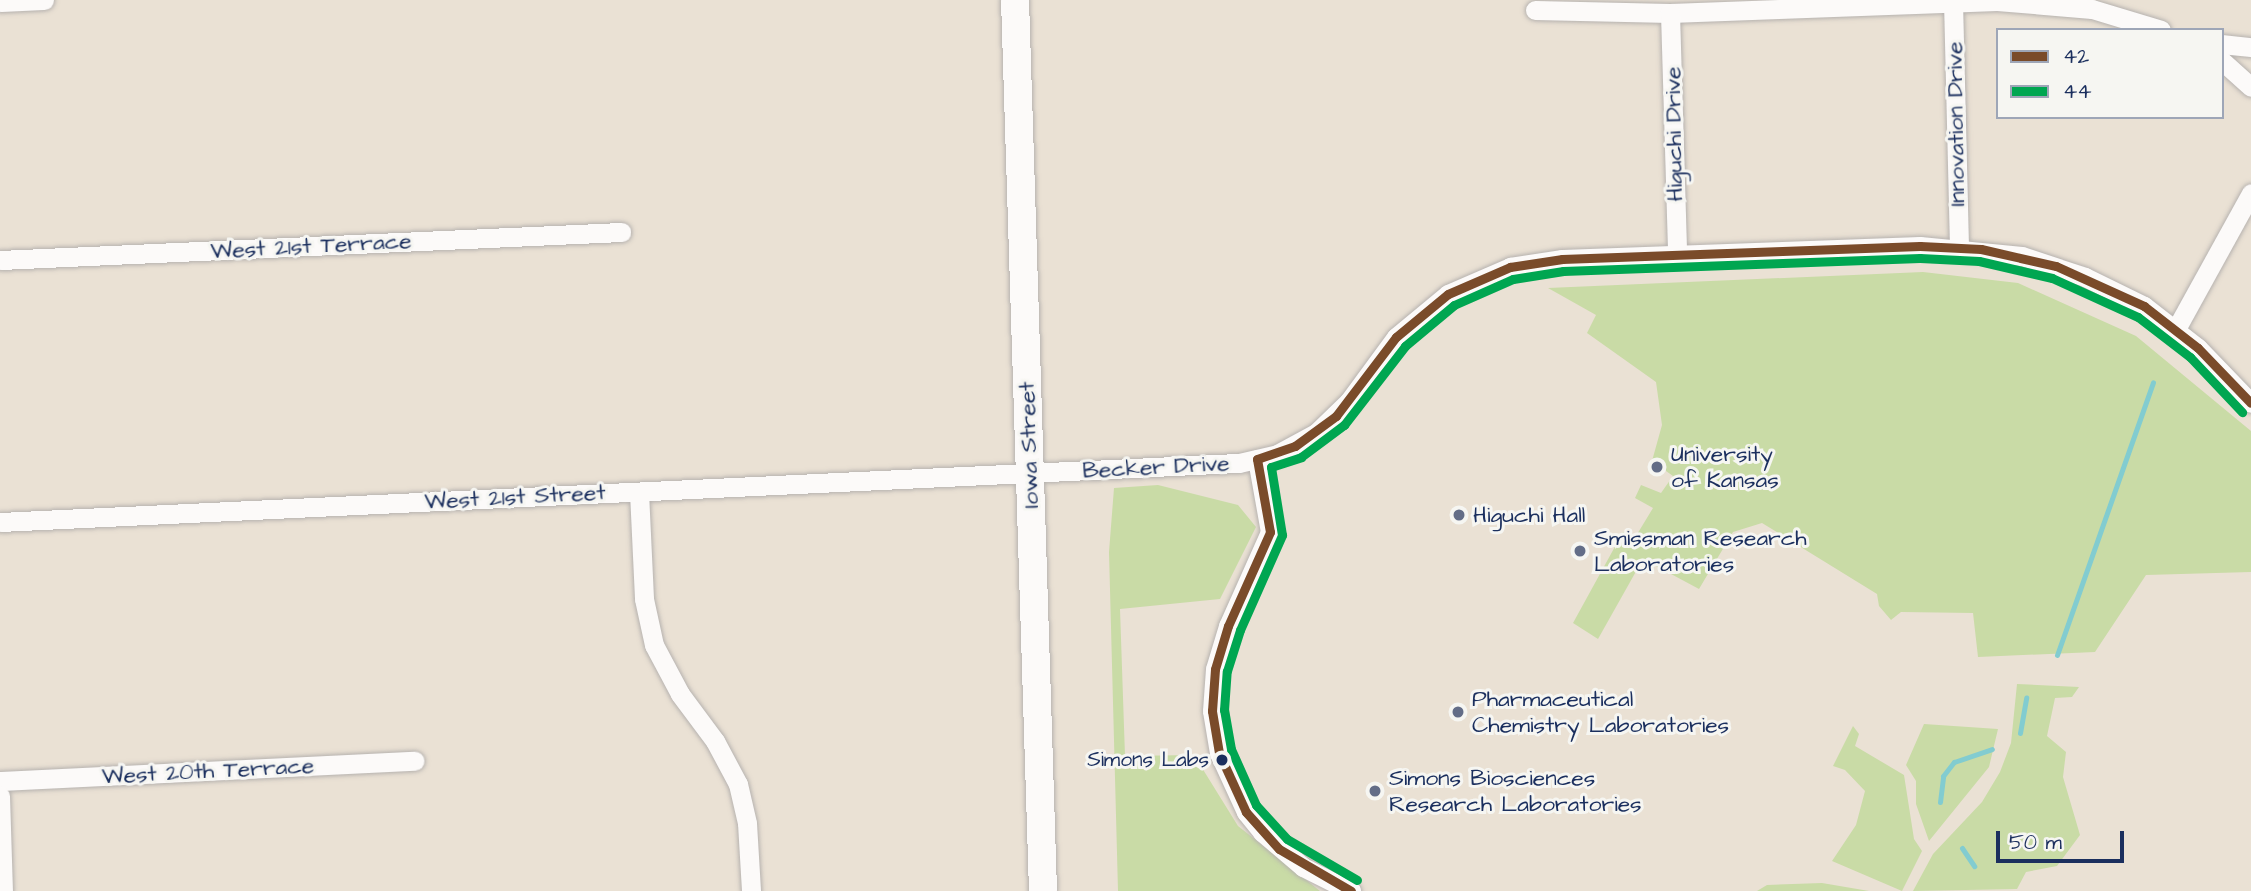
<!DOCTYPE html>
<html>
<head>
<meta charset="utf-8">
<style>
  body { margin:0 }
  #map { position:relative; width:2251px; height:891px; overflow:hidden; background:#eae1d4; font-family:"Architects Daughter",sans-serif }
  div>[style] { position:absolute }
  .green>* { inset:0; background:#c9dba6 }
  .stream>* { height:5px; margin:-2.5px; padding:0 2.5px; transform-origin:2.5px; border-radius:2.5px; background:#82ccd0 }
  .roads { filter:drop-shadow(0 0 2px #b6b2af) drop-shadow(0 0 2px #b6b2af) }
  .minor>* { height:19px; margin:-9.5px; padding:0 9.5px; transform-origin:9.5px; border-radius:9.5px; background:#fcfaf9 }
  .highway>* { height:28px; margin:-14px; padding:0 14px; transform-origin:14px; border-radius:14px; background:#fcfaf9 }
  .bus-1>* { height:9px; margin:-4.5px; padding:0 4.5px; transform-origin:4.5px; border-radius:4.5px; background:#7a4b2a }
  .bus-2>* { height:9px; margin:-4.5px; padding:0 4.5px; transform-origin:4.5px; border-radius:4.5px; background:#00a651 }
  .dots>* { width:19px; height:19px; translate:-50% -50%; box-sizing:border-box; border:4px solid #f6f6f2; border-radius:50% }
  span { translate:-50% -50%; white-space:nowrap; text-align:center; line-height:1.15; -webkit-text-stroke:6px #f6f6f2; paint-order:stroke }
  .bus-label { font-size:21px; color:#1b2f5e }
  .right { translate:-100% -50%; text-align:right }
  .street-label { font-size:23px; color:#1b2f5e }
  .poi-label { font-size:23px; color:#1b2f5e }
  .left { translate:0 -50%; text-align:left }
  .legend { position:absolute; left:1996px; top:28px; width:228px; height:91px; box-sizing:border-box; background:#f6f6f2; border:2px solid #9ea6b7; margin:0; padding:9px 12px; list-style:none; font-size:21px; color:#1b2f5e }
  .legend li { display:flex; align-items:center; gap:14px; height:35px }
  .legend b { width:35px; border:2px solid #9ea6b7 }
  .scale { position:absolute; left:1996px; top:831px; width:128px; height:32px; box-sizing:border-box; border:4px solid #1b2f5e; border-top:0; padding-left:9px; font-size:21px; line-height:24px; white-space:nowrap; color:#1b2f5e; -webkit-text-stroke:5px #f6f6f2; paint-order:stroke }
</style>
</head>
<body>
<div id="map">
  <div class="green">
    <div style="clip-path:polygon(1923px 272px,2018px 283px,2136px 336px,2251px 431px,2251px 572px,2146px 575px,2095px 652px,1978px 657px,1973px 613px,1901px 612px,1891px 620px,1879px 606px,1877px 594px,1762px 523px,1733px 532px,1699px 589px,1643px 559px,1598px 639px,1573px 623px,1623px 532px,1636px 536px,1653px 508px,1635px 498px,1641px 485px,1661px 493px,1673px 476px,1652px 461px,1662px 425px,1656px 382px,1587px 333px,1596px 315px,1548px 288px)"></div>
    <div style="clip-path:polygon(1158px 485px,1238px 505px,1256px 527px,1220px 599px,1120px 609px,1125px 756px,1194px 755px,1238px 826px,1320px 891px,1118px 891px,1109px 552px,1114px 488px)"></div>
    <div style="clip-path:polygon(2017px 684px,2079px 687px,2072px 697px,2055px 698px,2047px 736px,2066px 752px,2063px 777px,2080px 835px,2057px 866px,2026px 872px,2017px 889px,1913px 891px,1933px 854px,1982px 802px,2000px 772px,2011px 743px)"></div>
    <div style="clip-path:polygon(1924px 724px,1998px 729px,1989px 767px,1929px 841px,1916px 804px,1916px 781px,1906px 765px)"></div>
    <div style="clip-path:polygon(1853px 726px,1859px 734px,1855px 746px,1904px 775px,1914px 839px,1922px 851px,1902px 891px,1832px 861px,1856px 825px,1865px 791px,1845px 770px,1833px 766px)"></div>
    <div style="clip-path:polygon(1822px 883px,1869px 891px,1757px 891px,1767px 885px)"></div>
  </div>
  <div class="stream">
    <div style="left:2057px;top:655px;width:289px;rotate:-70.6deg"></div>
    <div style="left:2020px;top:733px;width:36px;rotate:-80deg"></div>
    <div style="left:1940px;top:802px;width:26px;rotate:-83deg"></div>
    <div style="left:1943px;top:776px;width:18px;rotate:-52deg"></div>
    <div style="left:1954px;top:762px;width:40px;rotate:-18.9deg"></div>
    <div style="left:1962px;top:848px;width:22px;rotate:56deg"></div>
  </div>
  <div class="roads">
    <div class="minor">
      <div style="left:1953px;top:1px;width:246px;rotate:88.6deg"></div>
      <div style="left:0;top:2px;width:44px;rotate:-2.6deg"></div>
      <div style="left:1535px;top:10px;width:135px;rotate:1.3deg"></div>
      <div style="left:1670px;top:13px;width:327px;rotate:-2.1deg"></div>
      <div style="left:1997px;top:1px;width:95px;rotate:4.8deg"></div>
      <div style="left:2092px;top:9px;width:72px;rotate:16.9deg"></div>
      <div style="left:1670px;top:13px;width:243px;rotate:88.3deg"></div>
      <div style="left:2221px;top:44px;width:30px;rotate:6deg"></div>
      <div style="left:2221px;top:60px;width:40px;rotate:42deg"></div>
      <div style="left:0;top:260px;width:622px;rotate:-2.58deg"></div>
      <div style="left:2176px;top:329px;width:155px;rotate:-61.1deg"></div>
      <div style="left:1257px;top:459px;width:74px;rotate:79.9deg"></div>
      <div style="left:1270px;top:532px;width:103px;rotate:114.1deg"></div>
      <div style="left:1228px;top:626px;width:45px;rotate:106.8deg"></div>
      <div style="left:1215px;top:669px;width:42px;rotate:94.1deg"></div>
      <div style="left:1212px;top:711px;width:43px;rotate:80.5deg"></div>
      <div style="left:1219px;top:753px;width:65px;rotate:65.4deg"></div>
      <div style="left:1246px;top:812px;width:26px;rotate:51deg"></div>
      <div style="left:1262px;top:832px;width:54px;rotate:40.5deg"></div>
      <div style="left:1303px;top:867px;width:54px;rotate:26.6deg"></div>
      <div style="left:639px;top:492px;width:107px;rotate:87.3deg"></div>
      <div style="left:644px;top:599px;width:47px;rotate:77.7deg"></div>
      <div style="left:654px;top:645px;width:55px;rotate:62deg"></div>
      <div style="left:680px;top:694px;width:59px;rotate:53.3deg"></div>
      <div style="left:715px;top:741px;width:49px;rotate:61.9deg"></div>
      <div style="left:738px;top:784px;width:40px;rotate:77deg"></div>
      <div style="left:747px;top:823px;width:68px;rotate:86.6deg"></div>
      <div style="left:0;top:522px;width:1240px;rotate:-2.73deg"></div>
      <div style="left:1239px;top:463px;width:39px;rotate:-13deg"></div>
      <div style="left:1277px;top:454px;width:44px;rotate:-28.3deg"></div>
      <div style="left:1316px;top:433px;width:46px;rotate:-44.1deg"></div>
      <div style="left:1349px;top:401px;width:79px;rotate:-53.7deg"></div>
      <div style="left:1396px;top:337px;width:67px;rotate:-39.6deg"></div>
      <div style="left:1448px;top:294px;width:68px;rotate:-23.5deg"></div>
      <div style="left:1510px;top:267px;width:53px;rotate:-8.7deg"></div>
      <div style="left:1562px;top:259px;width:358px;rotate:-2.1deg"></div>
      <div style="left:1920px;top:246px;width:102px;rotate:5.6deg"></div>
      <div style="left:2022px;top:256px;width:66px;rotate:18.4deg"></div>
      <div style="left:2085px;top:277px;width:66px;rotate:26.2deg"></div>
      <div style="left:2144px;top:306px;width:68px;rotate:37.9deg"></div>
      <div style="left:2198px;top:348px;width:76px;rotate:46.1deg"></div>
      <div style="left:0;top:781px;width:415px;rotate:-2.8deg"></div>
      <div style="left:0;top:796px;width:95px;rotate:88.2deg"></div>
    </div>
    <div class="highway">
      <div style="left:1015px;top:0;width:891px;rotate:88.2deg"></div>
    </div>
  </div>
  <div class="bus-1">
    <div style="left:1351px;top:891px;width:83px;rotate:-149.7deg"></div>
    <div style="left:1279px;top:849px;width:50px;rotate:-131.7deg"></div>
    <div style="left:1246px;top:812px;width:65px;rotate:-114.6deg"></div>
    <div style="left:1219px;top:753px;width:43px;rotate:-99.5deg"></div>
    <div style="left:1212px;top:711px;width:42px;rotate:-85.9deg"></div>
    <div style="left:1215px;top:669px;width:45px;rotate:-73.2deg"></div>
    <div style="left:1228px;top:626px;width:103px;rotate:-65.9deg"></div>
    <div style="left:1270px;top:532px;width:74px;rotate:-100.1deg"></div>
    <div style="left:1257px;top:459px;width:40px;rotate:-18.9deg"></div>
    <div style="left:1295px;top:446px;width:51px;rotate:-36.2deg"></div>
    <div style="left:1336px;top:416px;width:99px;rotate:-52.8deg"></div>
    <div style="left:1396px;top:337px;width:67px;rotate:-39.6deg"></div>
    <div style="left:1448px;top:294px;width:68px;rotate:-23.5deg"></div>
    <div style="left:1510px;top:267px;width:53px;rotate:-8.7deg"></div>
    <div style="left:1562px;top:259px;width:358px;rotate:-2.1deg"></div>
    <div style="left:1920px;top:246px;width:61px;rotate:2.8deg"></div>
    <div style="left:1981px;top:249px;width:77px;rotate:12.8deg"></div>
    <div style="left:2056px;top:266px;width:97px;rotate:24.4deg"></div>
    <div style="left:2144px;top:306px;width:68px;rotate:37.9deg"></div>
    <div style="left:2198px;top:348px;width:76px;rotate:46.1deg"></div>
  </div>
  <div class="bus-2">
    <div style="left:1357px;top:880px;width:81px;rotate:-149.6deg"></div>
    <div style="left:1287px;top:839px;width:46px;rotate:-132.4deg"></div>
    <div style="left:1256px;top:805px;width:61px;rotate:-114.1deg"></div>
    <div style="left:1231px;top:749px;width:40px;rotate:-100deg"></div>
    <div style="left:1224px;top:710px;width:39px;rotate:-86deg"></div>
    <div style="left:1227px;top:671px;width:43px;rotate:-72.4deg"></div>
    <div style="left:1240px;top:630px;width:104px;rotate:-66.1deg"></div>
    <div style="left:1282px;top:535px;width:69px;rotate:-99.2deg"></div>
    <div style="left:1271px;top:467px;width:32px;rotate:-18deg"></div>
    <div style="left:1301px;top:457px;width:54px;rotate:-36.7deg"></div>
    <div style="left:1344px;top:425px;width:100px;rotate:-52.3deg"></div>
    <div style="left:1405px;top:346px;width:64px;rotate:-39.9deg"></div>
    <div style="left:1454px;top:305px;width:64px;rotate:-23.8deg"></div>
    <div style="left:1513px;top:279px;width:51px;rotate:-9.1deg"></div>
    <div style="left:1563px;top:271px;width:357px;rotate:-2.1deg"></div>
    <div style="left:1920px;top:258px;width:59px;rotate:2.9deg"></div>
    <div style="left:1979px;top:261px;width:75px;rotate:13.1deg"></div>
    <div style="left:2052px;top:278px;width:94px;rotate:24.4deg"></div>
    <div style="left:2138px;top:317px;width:66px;rotate:37.6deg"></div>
    <div style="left:2190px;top:357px;width:76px;rotate:46.6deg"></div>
  </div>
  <div class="dots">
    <div style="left:1657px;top:467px;background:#636d87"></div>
    <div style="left:1459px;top:515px;background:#636d87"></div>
    <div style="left:1580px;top:551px;background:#636d87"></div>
    <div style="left:1458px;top:712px;background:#636d87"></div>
    <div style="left:1222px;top:760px;background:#1b2f5e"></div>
    <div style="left:1375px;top:791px;background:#636d87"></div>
  </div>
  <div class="bus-label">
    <span class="right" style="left:1209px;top:760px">Simons Labs</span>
  </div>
  <div class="street-label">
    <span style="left:1956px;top:124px;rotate:-91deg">Innovation Drive</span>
    <span style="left:1674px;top:134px;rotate:-91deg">Higuchi Drive</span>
    <span style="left:311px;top:246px;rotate:-3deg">West 21st Terrace</span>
    <span style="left:1029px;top:445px;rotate:-92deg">Iowa Street</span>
    <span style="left:1156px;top:467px;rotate:-3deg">Becker Drive</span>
    <span style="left:515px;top:497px;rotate:-3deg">West 21st Street</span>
    <span style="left:208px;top:771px;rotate:-3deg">West 20th Terrace</span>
  </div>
  <div class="poi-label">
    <span class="left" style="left:1671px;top:467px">University<br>of Kansas</span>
    <span class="left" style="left:1473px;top:515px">Higuchi Hall</span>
    <span class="left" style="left:1594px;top:551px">Smissman Research<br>Laboratories</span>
    <span class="left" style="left:1472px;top:712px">Pharmaceutical<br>Chemistry Laboratories</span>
    <span class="left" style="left:1389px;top:791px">Simons Biosciences<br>Research Laboratories</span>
  </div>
  <ul class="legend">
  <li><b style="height:9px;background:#7a4b2a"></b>42</li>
  <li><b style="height:9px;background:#00a651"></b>44</li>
  </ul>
  <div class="scale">50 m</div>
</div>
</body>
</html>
